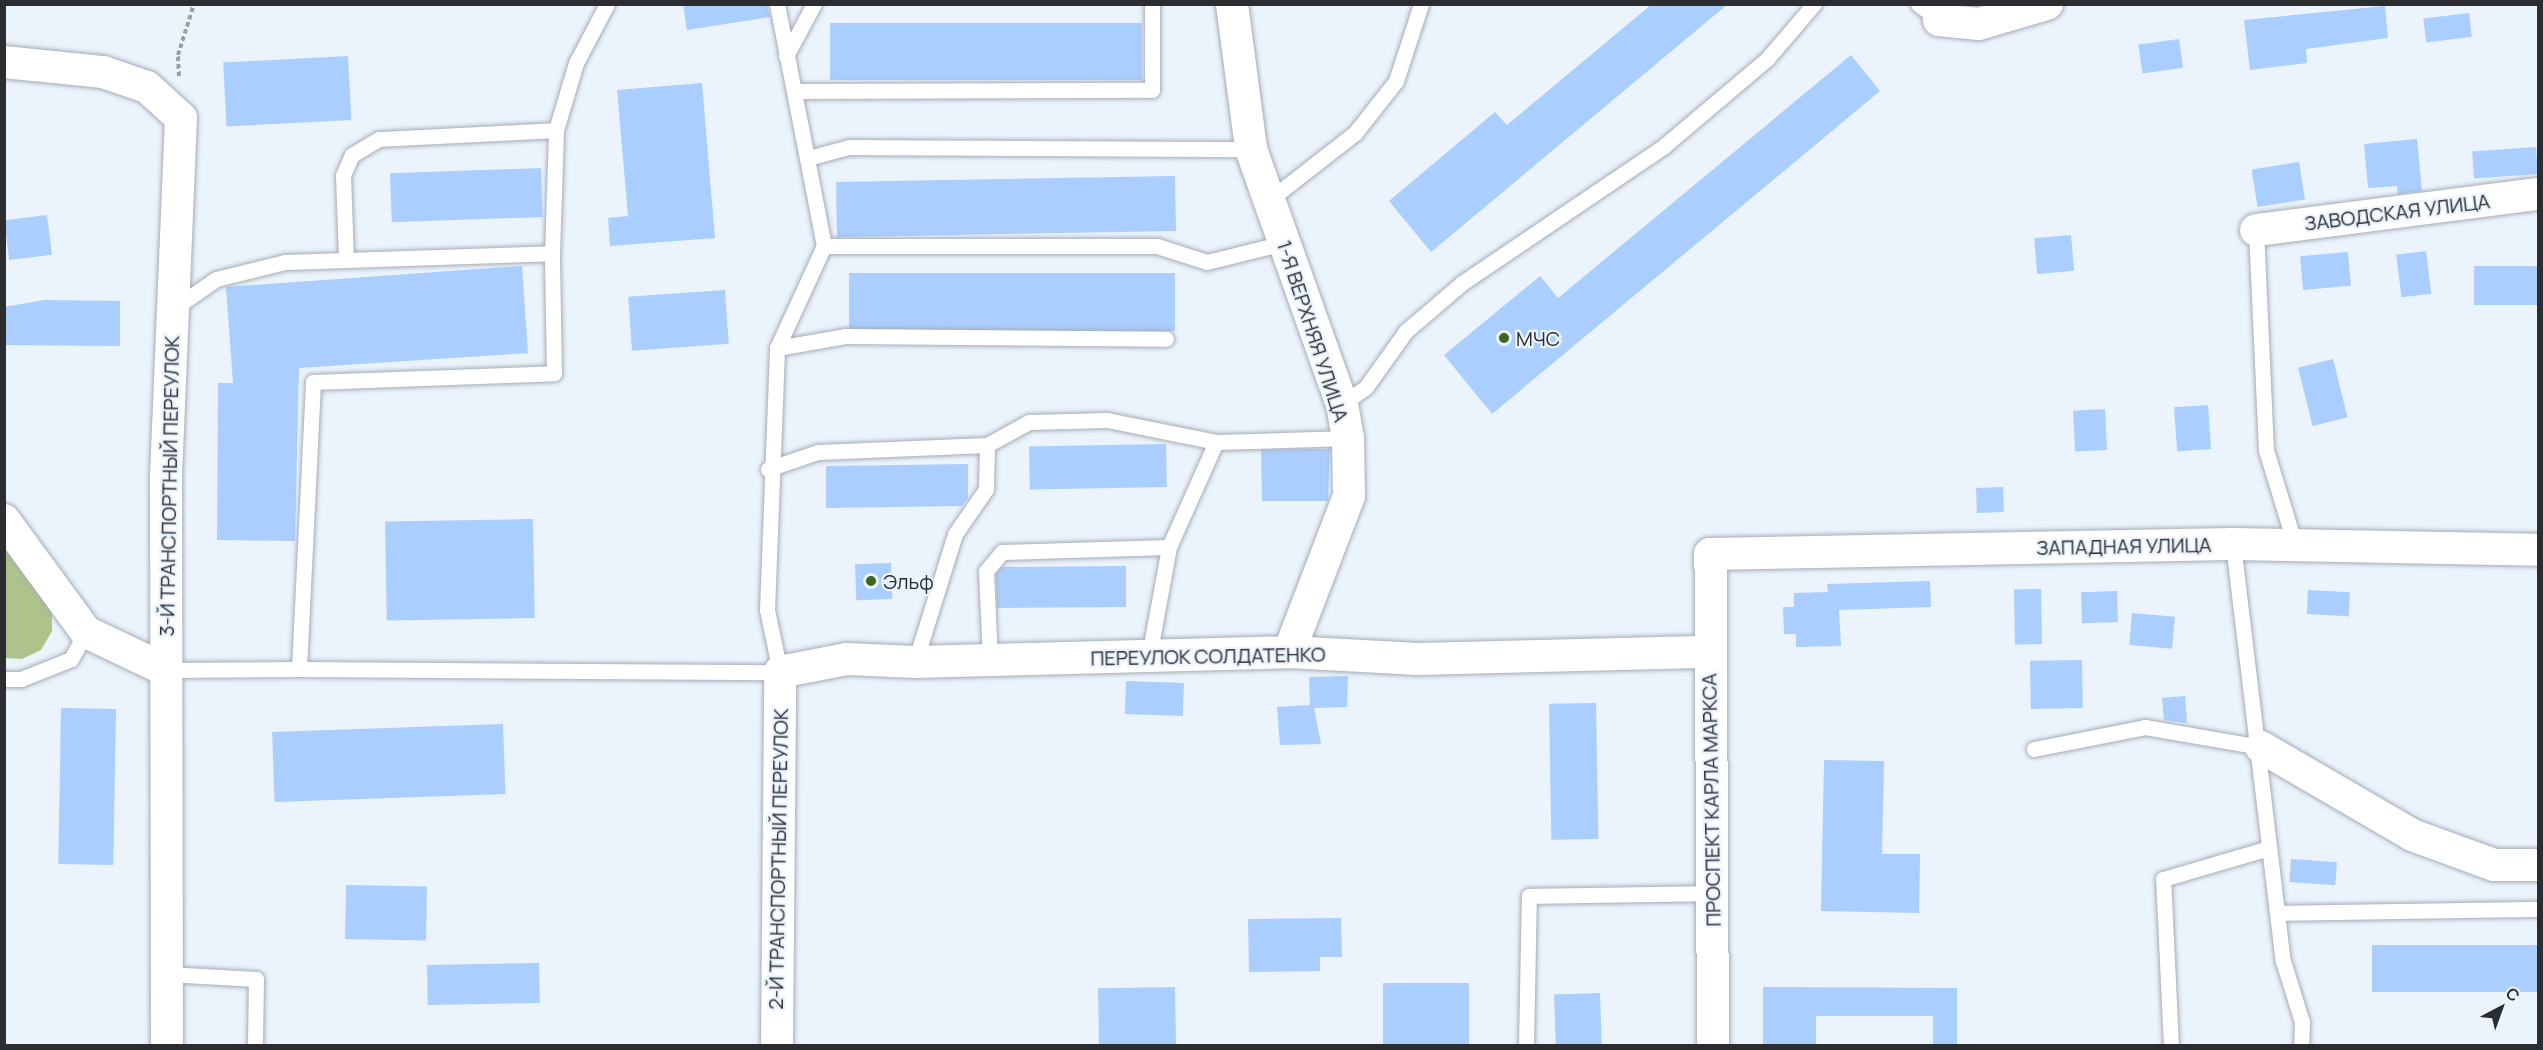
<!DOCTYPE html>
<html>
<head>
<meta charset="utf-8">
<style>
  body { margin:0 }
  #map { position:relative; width:2543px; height:1050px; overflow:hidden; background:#ebf3fd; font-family:Manrope,sans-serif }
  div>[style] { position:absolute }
  .forest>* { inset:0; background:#aec38c }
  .building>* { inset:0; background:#aaceff; transform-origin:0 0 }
  .path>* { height:4px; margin-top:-2px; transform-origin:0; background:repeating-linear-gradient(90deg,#999ea5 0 4.5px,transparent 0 7.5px) }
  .roads { filter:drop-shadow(0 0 2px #a5acb5) drop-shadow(0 0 2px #a5acb5) }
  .lane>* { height:15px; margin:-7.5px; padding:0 7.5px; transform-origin:7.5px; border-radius:7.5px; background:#fff }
  .street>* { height:32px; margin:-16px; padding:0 16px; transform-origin:16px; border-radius:16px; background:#fff }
  .dots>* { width:16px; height:16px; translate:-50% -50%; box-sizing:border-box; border:3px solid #ebf3fd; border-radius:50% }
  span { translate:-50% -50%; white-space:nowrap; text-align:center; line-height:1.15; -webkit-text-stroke:4.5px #ebf3fd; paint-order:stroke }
  .street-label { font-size:20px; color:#2b2d31 }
  .poi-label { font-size:20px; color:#2b2d31 }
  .left { translate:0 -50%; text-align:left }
  .frame { position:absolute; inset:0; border:6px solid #2b2d31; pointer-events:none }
  .north { position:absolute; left:2471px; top:978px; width:60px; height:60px; -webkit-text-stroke:4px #ebf3fd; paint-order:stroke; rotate:41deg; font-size:16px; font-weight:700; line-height:24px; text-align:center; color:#2b2d31 }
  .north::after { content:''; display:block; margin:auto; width:21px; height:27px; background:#2b2d31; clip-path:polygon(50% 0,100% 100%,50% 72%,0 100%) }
</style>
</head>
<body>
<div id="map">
  <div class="forest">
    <div style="clip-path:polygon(4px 540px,52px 611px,52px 631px,41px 650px,22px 659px,5px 658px)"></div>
  </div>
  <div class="building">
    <div style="clip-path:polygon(683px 4px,767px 4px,770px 17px,687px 30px)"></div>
    <div style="clip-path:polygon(1652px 4px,1728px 4px,1431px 252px,1389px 201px,1495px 112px,1507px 125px)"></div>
    <div style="clip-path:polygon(2385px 6px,2388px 38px,2306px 49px,2307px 63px,2250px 70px,2244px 20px)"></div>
    <div style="left:2469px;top:13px;width:24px;height:46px;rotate:83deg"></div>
    <div style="left:830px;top:23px;width:312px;height:57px"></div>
    <div style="left:2179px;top:39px;width:29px;height:41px;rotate:82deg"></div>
    <div style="clip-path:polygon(1851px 55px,1880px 91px,1492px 414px,1444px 355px,1540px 276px,1558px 298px)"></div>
    <div style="left:348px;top:56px;width:64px;height:125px;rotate:87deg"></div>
    <div style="clip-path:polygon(702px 83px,715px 238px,610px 246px,608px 218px,628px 216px,617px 90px)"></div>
    <div style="clip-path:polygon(2417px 139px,2422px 191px,2398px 194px,2397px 186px,2368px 188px,2364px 144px)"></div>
    <div style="left:2536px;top:147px;width:27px;height:64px;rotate:86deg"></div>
    <div style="left:2299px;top:162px;width:38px;height:48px;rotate:81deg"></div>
    <div style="left:541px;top:168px;width:49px;height:151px;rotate:88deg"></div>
    <div style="left:1175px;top:176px;width:55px;height:339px;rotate:89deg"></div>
    <div style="left:47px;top:215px;width:40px;height:43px;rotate:83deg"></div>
    <div style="left:2071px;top:235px;width:36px;height:37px;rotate:85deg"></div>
    <div style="left:2426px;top:251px;width:43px;height:30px;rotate:83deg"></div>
    <div style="left:2348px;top:252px;width:34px;height:48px;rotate:85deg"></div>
    <div style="clip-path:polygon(522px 266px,528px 353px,299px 368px,295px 541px,217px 540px,218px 383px,233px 383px,226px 287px)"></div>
    <div style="left:2538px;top:266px;width:39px;height:64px;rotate:90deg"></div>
    <div style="left:1175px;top:273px;width:58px;height:326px;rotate:90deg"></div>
    <div style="left:725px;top:290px;width:54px;height:97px;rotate:86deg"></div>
    <div style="clip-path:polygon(44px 300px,120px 301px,120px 346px,4px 345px,4px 307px)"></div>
    <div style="left:2333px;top:359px;width:60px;height:36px;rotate:76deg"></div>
    <div style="left:2208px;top:405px;width:44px;height:34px;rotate:86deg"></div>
    <div style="left:2105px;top:409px;width:41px;height:32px;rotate:87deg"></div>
    <div style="left:1166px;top:444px;width:43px;height:137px;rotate:89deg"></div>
    <div style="clip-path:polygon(1295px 449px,1330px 449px,1328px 501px,1262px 501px,1261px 450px)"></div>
    <div style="clip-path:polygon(968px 464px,968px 498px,962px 506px,826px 508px,826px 466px)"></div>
    <div style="left:2003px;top:487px;width:25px;height:27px;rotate:88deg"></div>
    <div style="left:533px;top:519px;width:99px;height:148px;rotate:89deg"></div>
    <div style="left:891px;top:563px;width:36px;height:36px;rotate:88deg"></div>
    <div style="clip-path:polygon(1126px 566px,1126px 607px,997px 608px,996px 574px,1002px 567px)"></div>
    <div style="clip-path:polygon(1930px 581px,1931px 607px,1839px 610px,1841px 646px,1796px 647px,1796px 634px,1784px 634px,1783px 607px,1794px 607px,1794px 593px,1828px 592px,1827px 584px)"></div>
    <div style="left:2041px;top:589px;width:55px;height:27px;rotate:89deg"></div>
    <div style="left:2308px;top:590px;width:42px;height:24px;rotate:3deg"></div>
    <div style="left:2117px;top:591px;width:31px;height:36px;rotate:88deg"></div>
    <div style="left:2132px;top:613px;width:43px;height:32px;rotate:5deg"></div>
    <div style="left:2082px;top:660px;width:48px;height:52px;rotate:89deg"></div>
    <div style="clip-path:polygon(1348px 676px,1347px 707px,1314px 708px,1321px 744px,1280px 745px,1277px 707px,1310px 705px,1309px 677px)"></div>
    <div style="left:1126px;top:681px;width:58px;height:33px;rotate:2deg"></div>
    <div style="clip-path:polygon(2185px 696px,2187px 723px,2164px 720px,2162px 698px)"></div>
    <div style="left:1596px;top:703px;width:136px;height:47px;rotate:89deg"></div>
    <div style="left:61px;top:708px;width:55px;height:156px;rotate:1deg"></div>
    <div style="left:503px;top:724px;width:70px;height:231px;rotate:88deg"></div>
    <div style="clip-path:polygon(1824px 760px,1884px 761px,1882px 854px,1920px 854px,1919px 913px,1821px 911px)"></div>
    <div style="left:2291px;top:859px;width:46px;height:23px;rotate:4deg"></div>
    <div style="left:346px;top:885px;width:81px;height:54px;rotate:1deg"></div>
    <div style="clip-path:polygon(1341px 918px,1342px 957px,1320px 957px,1320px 971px,1249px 972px,1248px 919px)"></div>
    <div style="left:2538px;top:945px;width:47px;height:166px;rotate:90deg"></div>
    <div style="left:539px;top:963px;width:40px;height:112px;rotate:89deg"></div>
    <div style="left:1383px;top:983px;width:86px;height:61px"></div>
    <div style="left:1175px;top:987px;width:59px;height:77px;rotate:89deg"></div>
    <div style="clip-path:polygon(1763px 987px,1957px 988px,1957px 1046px,1933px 1046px,1933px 1016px,1816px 1016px,1816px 1046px,1763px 1046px)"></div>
    <div style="left:1600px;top:993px;width:53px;height:46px;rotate:88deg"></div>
  </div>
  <div class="path">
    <div style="left:179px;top:76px;width:21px;rotate:-93deg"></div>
    <div style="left:178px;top:55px;width:53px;rotate:-72.6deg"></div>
  </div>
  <div class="roads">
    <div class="lane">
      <div style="left:1918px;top:4px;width:26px;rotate:37deg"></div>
      <div style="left:786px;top:56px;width:59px;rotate:-61.7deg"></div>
      <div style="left:795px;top:91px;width:357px;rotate:-0.2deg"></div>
      <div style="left:1152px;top:90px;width:86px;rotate:-90deg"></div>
      <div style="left:808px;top:158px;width:42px;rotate:-15deg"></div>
      <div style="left:849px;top:147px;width:402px;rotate:0.3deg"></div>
      <div style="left:1269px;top:200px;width:109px;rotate:-37.9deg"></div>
      <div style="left:1355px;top:133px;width:66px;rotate:-51.7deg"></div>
      <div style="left:1396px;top:81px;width:81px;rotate:-72deg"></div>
      <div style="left:2256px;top:230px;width:220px;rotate:87.4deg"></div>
      <div style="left:2266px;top:450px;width:99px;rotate:73deg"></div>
      <div style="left:824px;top:246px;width:333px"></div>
      <div style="left:1157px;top:246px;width:52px;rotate:17.7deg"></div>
      <div style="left:1207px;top:262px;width:79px;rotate:-13.9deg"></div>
      <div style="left:346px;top:260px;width:85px;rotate:-92deg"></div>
      <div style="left:343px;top:175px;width:22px;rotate:-66deg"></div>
      <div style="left:352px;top:155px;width:31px;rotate:-31deg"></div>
      <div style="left:379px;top:139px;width:177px;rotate:-2.9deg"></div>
      <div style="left:173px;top:309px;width:52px;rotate:-34.9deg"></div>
      <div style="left:216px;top:279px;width:71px;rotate:-13.8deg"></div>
      <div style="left:285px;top:262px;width:267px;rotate:-1.9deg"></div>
      <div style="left:552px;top:253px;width:123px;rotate:-88.1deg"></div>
      <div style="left:556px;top:130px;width:70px;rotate:-73.4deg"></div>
      <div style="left:576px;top:63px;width:67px;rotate:-62.3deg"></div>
      <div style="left:777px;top:348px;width:69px;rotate:-10deg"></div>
      <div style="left:845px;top:336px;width:321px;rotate:0.5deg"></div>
      <div style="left:1342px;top:404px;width:29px;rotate:-35deg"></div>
      <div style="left:1366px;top:387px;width:69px;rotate:-54.5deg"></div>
      <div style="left:1406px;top:331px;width:74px;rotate:-40.6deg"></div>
      <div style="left:1462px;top:283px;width:244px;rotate:-34.1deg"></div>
      <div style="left:1664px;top:146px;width:135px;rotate:-40.2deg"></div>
      <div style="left:1767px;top:59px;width:72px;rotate:-49.5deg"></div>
      <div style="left:768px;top:469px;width:53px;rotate:-18.8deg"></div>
      <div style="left:818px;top:452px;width:169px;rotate:-2.4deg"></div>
      <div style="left:987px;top:445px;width:48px;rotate:-28.7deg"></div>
      <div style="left:1029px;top:422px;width:78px;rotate:-1.5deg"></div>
      <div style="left:1107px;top:420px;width:111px;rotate:11.4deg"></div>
      <div style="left:1216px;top:442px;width:132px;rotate:-1.7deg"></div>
      <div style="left:2233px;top:544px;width:420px;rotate:83.2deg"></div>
      <div style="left:2283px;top:961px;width:64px;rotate:72.7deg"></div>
      <div style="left:2302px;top:1022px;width:24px;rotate:92deg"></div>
      <div style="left:1149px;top:656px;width:111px;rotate:-79.6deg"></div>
      <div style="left:1169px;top:547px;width:115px;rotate:-65.9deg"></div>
      <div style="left:990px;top:660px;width:89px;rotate:-92.6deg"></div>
      <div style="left:986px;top:571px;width:25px;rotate:-50deg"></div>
      <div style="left:1002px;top:552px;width:167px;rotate:-1.7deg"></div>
      <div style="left:915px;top:662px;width:134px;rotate:-72.6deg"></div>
      <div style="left:955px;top:534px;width:55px;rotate:-55.4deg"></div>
      <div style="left:986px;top:489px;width:44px;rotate:-88.7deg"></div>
      <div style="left:299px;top:669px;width:481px;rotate:0.4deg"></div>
      <div style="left:780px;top:672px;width:63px;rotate:-101.8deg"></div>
      <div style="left:767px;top:610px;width:262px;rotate:-87.8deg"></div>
      <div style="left:777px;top:348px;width:112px;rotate:-65.3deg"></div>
      <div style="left:824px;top:246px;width:247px;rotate:-101deg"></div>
      <div style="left:166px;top:670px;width:133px;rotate:-0.4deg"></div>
      <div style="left:299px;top:669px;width:287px;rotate:-87.2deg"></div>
      <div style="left:313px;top:382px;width:241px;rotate:-2.1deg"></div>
      <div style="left:554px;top:373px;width:120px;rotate:-91deg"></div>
      <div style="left:4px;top:679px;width:17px"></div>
      <div style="left:21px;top:679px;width:54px;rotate:-21.8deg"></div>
      <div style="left:71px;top:659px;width:31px;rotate:-61deg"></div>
      <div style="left:2034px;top:749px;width:113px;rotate:-11.2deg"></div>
      <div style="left:2145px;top:727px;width:118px;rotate:9.8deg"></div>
      <div style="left:2277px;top:913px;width:261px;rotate:-0.9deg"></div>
      <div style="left:167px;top:974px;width:89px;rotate:3.2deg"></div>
      <div style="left:256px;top:979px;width:67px;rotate:90.9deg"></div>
      <div style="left:1526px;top:1046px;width:150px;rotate:-88.9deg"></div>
      <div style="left:1529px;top:896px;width:183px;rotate:-0.9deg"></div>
      <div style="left:2171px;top:1046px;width:167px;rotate:-92.7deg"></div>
      <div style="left:2163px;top:879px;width:110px;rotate:-16.3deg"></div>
    </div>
    <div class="street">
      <div style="left:1232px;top:4px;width:146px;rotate:82.5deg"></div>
      <div style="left:1251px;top:149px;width:271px;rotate:70.4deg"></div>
      <div style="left:1342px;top:404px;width:35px;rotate:80deg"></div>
      <div style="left:1348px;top:438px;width:58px;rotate:89deg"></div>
      <div style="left:1349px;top:496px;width:167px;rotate:111deg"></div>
      <div style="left:1939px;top:20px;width:40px;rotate:5.7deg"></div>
      <div style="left:1979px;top:24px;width:71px;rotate:-16.4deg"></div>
      <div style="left:4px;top:62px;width:100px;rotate:5.8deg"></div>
      <div style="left:103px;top:72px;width:46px;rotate:18.8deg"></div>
      <div style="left:147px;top:87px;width:46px;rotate:42.4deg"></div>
      <div style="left:181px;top:118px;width:359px;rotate:92.4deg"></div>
      <div style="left:166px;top:477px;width:569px;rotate:89.9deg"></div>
      <div style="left:2256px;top:230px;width:284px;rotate:-7.3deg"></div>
      <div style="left:4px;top:520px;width:139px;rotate:53.8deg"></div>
      <div style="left:86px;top:632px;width:89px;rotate:25.4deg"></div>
      <div style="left:2261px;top:747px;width:175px;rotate:30.2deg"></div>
      <div style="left:2412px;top:835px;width:87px;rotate:20.1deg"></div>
      <div style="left:2494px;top:865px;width:44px"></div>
      <div style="left:777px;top:1046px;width:374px;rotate:-89.5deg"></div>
      <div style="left:780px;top:672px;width:68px;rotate:-11deg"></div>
      <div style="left:847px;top:659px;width:68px;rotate:2.5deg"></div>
      <div style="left:915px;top:662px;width:374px;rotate:-1.5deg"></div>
      <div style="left:1289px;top:652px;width:129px;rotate:3.1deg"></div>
      <div style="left:1418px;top:659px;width:292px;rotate:-1.4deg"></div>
      <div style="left:1713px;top:1046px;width:492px;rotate:-90.3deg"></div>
      <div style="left:1710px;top:554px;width:523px;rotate:-1.1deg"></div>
      <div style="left:2233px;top:544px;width:305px;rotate:1.1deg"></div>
    </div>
  </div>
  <div class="dots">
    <div style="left:1504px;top:338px;background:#3d6621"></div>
    <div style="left:871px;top:581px;background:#3d6621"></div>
  </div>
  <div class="street-label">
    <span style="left:2397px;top:212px;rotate:-7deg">ЗАВОДСКАЯ УЛИЦА</span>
    <span style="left:1313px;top:331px;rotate:72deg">1-Я ВЕРХНЯЯ УЛИЦА</span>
    <span style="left:169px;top:486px;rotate:-89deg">3-Й ТРАНСПОРТНЫЙ ПЕРЕУЛОК</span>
    <span style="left:2124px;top:546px;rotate:-1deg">ЗАПАДНАЯ УЛИЦА</span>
    <span style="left:1208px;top:656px;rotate:-1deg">ПЕРЕУЛОК СОЛДАТЕНКО</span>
    <span style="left:1711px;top:800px;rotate:-91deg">ПРОСПЕКТ КАРЛА МАРКСА</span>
    <span style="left:778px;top:859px;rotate:-89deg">2-Й ТРАНСПОРТНЫЙ ПЕРЕУЛОК</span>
  </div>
  <div class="poi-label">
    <span class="left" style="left:1516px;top:338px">МЧС</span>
    <span class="left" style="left:883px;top:581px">Эльф</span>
  </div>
  <div class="frame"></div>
  <div class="north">С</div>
</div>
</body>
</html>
